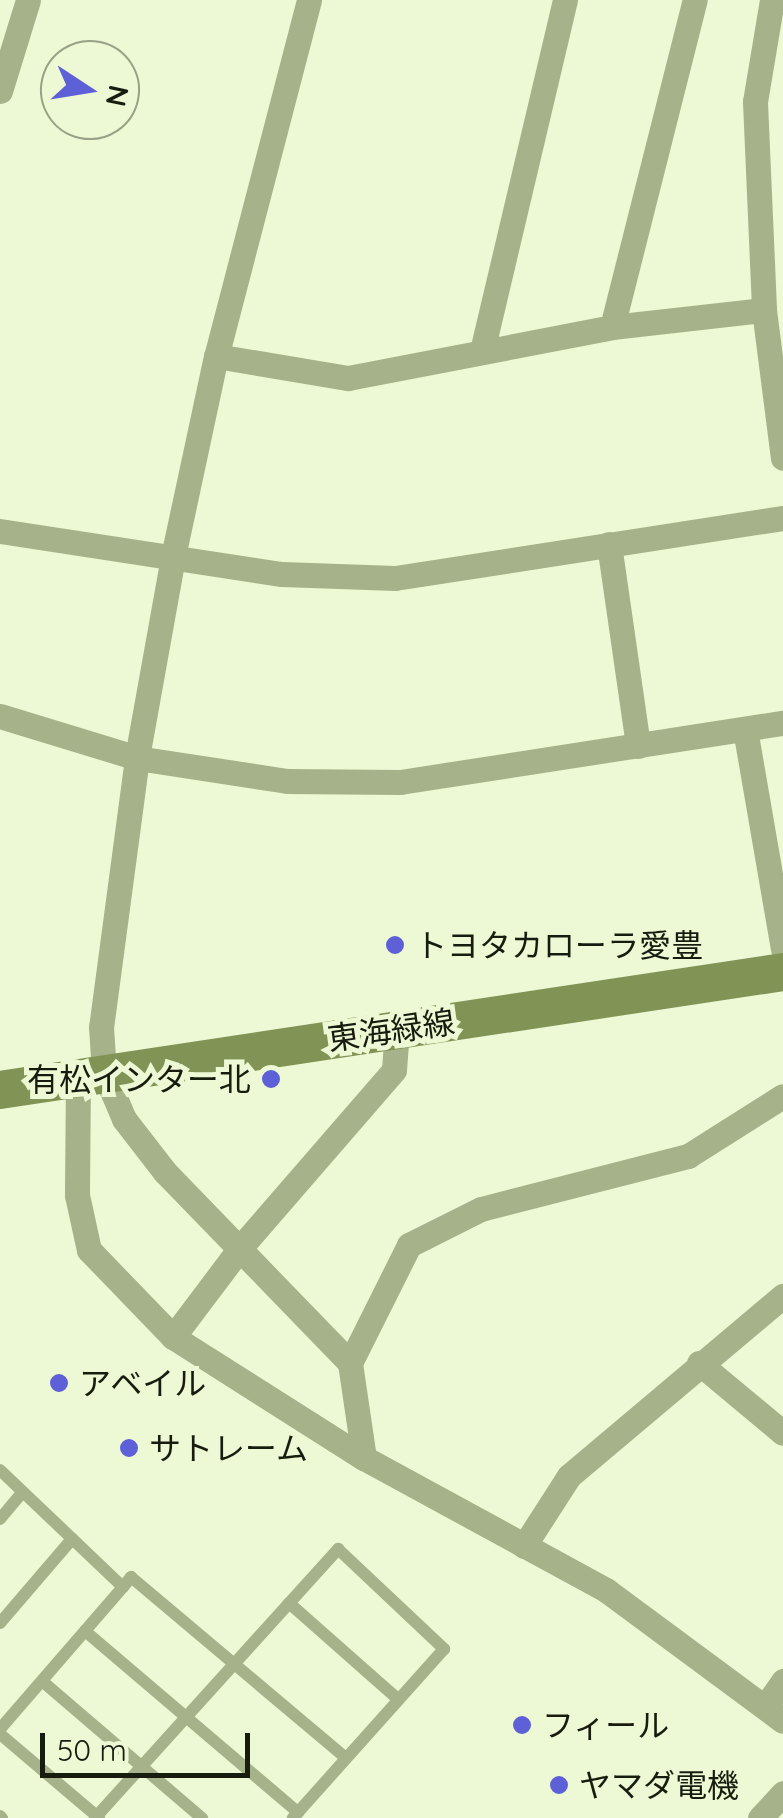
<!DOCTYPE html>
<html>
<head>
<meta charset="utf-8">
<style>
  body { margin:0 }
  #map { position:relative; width:783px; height:1818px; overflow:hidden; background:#edf9d4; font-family:Quicksand,"Noto Sans JP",sans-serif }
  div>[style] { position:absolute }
  .service>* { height:12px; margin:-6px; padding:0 6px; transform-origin:6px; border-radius:6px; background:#a6b38a }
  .minor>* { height:25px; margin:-12.5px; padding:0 12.5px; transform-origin:12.5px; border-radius:12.5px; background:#a6b38a }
  .secondary>* { height:38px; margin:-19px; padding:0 19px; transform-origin:19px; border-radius:19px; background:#819355 }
  .dots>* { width:28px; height:28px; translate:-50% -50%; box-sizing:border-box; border:5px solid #edf9d4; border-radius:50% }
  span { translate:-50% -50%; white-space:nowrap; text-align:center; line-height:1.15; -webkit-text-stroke:10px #edf9d4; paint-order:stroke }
  .poi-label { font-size:32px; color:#181c0f }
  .left { translate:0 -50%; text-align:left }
  .right { translate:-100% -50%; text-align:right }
  .street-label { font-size:32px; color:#181c0f }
  .north { position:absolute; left:40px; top:40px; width:100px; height:100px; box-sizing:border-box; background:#edf9d4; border:2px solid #98a185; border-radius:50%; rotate:102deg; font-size:28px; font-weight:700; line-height:40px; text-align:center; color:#181c0f }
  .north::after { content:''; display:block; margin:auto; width:35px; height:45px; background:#5e60d8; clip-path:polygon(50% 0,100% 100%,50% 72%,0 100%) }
  .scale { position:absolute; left:40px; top:1733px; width:210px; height:45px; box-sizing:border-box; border:5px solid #181c0f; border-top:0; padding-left:12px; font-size:30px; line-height:35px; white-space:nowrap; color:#181c0f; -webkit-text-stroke:8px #edf9d4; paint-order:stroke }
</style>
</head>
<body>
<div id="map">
  <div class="service">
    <div style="left:0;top:1470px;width:170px;rotate:43.6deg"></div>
    <div style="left:123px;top:1587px;width:13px;rotate:-51deg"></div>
    <div style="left:131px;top:1577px;width:281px;rotate:40.1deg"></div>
    <div style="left:0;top:1519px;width:35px;rotate:-50deg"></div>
    <div style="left:289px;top:1603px;width:145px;rotate:41.4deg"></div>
    <div style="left:0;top:1623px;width:111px;rotate:-49.4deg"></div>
    <div style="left:85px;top:1631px;width:280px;rotate:40.4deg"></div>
    <div style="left:42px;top:1681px;width:211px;rotate:40.6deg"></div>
    <div style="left:0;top:1729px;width:188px;rotate:-49.1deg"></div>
    <div style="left:0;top:1734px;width:130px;rotate:40.3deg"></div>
    <div style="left:0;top:1816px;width:3px;rotate:45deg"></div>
    <div style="left:95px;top:1818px;width:363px;rotate:-47.9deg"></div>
    <div style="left:338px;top:1549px;width:146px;rotate:43.3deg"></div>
    <div style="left:444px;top:1649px;width:227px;rotate:131.8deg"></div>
  </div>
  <div class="minor">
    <div style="left:309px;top:0;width:368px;rotate:104.6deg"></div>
    <div style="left:216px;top:356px;width:206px;rotate:102.1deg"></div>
    <div style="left:173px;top:557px;width:204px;rotate:100.2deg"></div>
    <div style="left:137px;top:758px;width:271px;rotate:97.6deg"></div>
    <div style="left:101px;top:1027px;width:45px;rotate:86.2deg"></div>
    <div style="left:104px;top:1072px;width:51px;rotate:66.9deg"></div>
    <div style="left:124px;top:1119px;width:67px;rotate:52.3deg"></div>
    <div style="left:165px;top:1172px;width:266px;rotate:45.9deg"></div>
    <div style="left:772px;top:0;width:103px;rotate:99.5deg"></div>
    <div style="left:755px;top:102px;width:208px;rotate:87.5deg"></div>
    <div style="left:764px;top:310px;width:149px;rotate:82.7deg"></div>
    <div style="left:0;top:91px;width:95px;rotate:-72.9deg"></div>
    <div style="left:612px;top:327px;width:337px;rotate:-75.8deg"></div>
    <div style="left:482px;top:351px;width:361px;rotate:-76.7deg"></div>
    <div style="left:216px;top:356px;width:134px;rotate:9.5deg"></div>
    <div style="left:348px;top:378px;width:269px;rotate:-10.9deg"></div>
    <div style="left:612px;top:327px;width:153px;rotate:-6.4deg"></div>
    <div style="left:0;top:531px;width:285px;rotate:8.7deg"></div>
    <div style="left:282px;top:574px;width:113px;rotate:2deg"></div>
    <div style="left:395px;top:578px;width:393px;rotate:-8.8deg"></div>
    <div style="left:609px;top:544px;width:204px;rotate:81.8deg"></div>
    <div style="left:0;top:716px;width:143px;rotate:17deg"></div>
    <div style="left:137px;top:758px;width:152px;rotate:8.7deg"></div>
    <div style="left:287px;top:781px;width:113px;rotate:0.5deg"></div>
    <div style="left:400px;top:782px;width:388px;rotate:-8.8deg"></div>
    <div style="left:745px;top:729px;width:223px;rotate:80.2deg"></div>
    <div style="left:78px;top:1076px;width:119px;rotate:90.5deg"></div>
    <div style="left:77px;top:1195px;width:56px;rotate:77.7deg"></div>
    <div style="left:89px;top:1250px;width:121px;rotate:46deg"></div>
    <div style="left:173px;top:1337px;width:226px;rotate:32.4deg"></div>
    <div style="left:364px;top:1458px;width:276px;rotate:28.6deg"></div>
    <div style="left:606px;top:1590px;width:220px;rotate:36.5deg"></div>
    <div style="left:173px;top:1337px;width:111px;rotate:-53deg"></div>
    <div style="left:240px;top:1248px;width:235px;rotate:-49.1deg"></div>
    <div style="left:394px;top:1070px;width:41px;rotate:-85.8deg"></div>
    <div style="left:699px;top:1363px;width:109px;rotate:39.8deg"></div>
    <div style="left:364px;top:1458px;width:96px;rotate:-98.4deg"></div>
    <div style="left:350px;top:1363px;width:132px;rotate:-63.4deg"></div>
    <div style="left:409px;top:1245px;width:80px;rotate:-26.6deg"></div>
    <div style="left:481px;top:1209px;width:214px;rotate:-14.4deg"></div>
    <div style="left:688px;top:1156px;width:112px;rotate:-32.3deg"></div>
    <div style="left:524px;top:1546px;width:83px;rotate:-57.3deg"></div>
    <div style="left:569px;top:1476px;width:280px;rotate:-40.1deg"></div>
    <div style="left:765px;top:1707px;width:32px;rotate:-55deg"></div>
    <div style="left:760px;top:1818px;width:34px;rotate:-47deg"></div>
  </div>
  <div class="secondary">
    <div style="left:0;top:1090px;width:792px;rotate:-8.57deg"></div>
  </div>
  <div class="dots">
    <div style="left:395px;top:945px;background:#5e60d8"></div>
    <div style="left:271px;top:1079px;background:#5e60d8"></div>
    <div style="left:59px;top:1383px;background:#5e60d8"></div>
    <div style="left:129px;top:1448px;background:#5e60d8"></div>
    <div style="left:522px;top:1725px;background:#5e60d8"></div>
    <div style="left:559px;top:1785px;background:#5e60d8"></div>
  </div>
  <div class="poi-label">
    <span class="left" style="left:415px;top:945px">トヨタカローラ愛豊</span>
    <span class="right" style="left:251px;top:1079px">有松インター北</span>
    <span class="left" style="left:79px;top:1383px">アベイル</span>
    <span class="left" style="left:149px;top:1448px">サトレーム</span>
    <span class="left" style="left:542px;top:1725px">フィール</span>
    <span class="left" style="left:579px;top:1785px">ヤマダ電機</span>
  </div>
  <div class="street-label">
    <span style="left:391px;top:1030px;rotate:-8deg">東海緑線</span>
  </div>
  <div class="north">N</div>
  <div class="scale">50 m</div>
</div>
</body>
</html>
